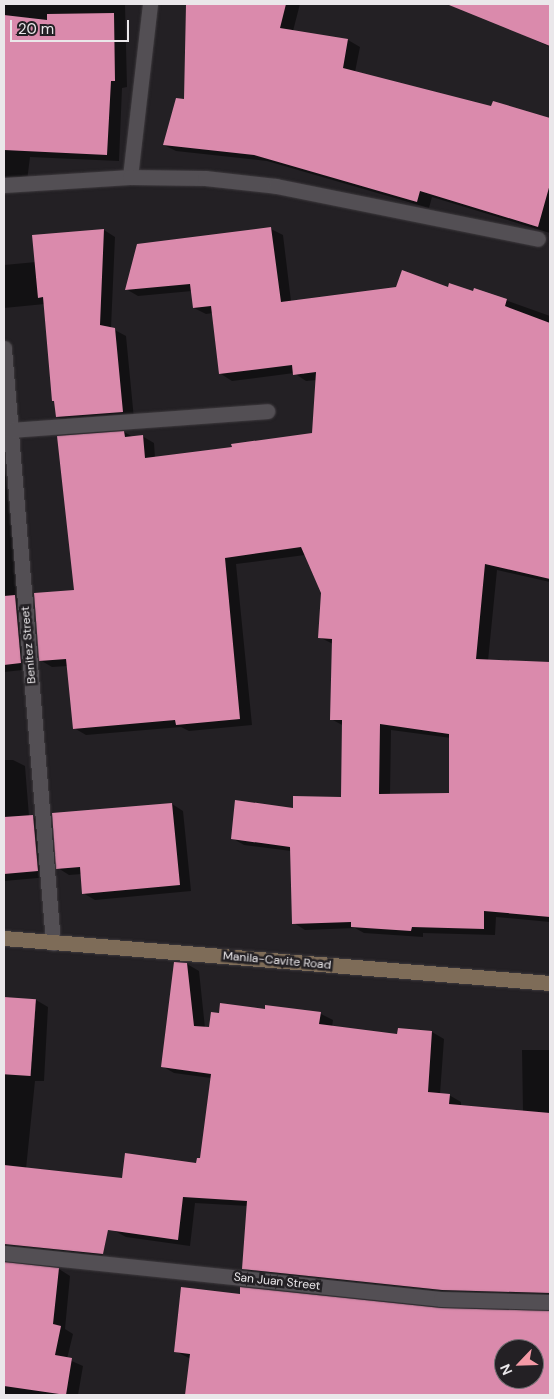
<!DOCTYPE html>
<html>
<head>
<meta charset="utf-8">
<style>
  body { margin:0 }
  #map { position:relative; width:554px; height:1399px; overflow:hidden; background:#232024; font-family:"DM Sans",sans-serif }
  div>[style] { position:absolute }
  .shadow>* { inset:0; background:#0007 }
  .building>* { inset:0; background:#da8aac; transform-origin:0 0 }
  .roads { filter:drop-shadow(0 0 1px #3e3a3e) drop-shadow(0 0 1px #3e3a3e) }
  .street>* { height:15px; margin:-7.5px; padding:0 7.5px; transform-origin:7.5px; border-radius:7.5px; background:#534f54 }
  .secondary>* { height:15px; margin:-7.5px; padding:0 7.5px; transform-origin:7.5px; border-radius:7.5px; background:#7e6c58 }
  span { translate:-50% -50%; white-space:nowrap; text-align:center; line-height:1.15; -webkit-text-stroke:5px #232024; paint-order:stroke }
  .street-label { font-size:12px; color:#eae7ea }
  .frame { position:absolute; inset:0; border:5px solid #eae7ea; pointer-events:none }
  .north { position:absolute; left:494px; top:1339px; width:50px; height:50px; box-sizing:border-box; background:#232024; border:1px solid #737073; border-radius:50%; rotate:246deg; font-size:14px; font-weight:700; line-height:20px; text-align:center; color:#eae7ea }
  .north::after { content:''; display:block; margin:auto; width:18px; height:22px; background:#f49aa6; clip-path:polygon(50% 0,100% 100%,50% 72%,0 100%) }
  .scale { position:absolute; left:10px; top:20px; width:119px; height:22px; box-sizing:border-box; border:2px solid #eae7ea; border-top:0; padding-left:6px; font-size:15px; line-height:18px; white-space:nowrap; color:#eae7ea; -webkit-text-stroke:4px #232024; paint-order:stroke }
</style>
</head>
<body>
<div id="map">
  <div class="shadow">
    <div style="clip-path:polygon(4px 4px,125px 4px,127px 87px,122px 88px,119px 161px,30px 157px,27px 181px,4px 179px)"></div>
    <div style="clip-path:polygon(186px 4px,300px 4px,293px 31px,348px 40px,360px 47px,355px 72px,492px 108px,494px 102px,550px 119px,550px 233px,432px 197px,429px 208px,267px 161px,176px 151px,164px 145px,185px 100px)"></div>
    <div style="clip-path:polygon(506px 4px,550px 4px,550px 47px,498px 23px)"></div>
    <div style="clip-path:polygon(evenodd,271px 229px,283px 235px,291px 301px,448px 289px,473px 293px,475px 289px,550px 316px,550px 582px,497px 570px,488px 661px,550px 664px,550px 922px,496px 917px,495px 935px,423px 933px,423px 937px,364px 933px,355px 928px,305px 930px,294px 923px,291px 851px,244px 845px,232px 838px,294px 809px,342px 798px,344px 726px,331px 719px,333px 644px,319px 637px,322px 593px,305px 555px,236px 564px,252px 725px,189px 731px,181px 727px,86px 735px,74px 728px,68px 666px,52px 667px,40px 660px,75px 591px,124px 432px,133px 437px,142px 436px,154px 443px,155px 458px,233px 448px,314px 434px,317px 380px,306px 381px,294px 373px,232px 381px,221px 374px,213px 313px,206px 314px,194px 308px,192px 291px,138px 296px,126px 289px,271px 229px,391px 730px,451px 738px,450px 795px,390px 795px,391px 730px)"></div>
    <div style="clip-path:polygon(104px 230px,115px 237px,111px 328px,126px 336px,134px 419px,69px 423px,57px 417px,45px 304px,4px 308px,4px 265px,36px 262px)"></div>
    <div style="clip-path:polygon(4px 457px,18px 596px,32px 669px,4px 672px)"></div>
    <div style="clip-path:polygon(4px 760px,13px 760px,25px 766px,29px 816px,45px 823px,49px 877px,4px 881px)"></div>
    <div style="clip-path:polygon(172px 804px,183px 811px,191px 891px,95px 900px,83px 893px,82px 874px,69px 875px,58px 868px)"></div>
    <div style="clip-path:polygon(187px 964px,199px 971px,205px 1028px,210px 1028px,220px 1014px,266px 1010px,321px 1014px,333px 1020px,332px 1027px,399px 1035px,432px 1032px,444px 1039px,440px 1094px,449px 1095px,461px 1102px,461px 1106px,523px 1112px,522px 1050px,550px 1050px,550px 1298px,455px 1296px,255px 1275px,243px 1268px,248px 1206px,195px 1203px,190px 1246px,126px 1237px,113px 1230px,111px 1208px,102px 1259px,6px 1260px,7px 1264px,59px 1269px,70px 1276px,65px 1329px,73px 1334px,67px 1359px,83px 1366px,78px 1395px,4px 1395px,4px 999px,36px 1000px,48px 1007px,44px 1081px,35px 1081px,26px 1169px,123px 1180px,198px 1164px,201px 1159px,211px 1078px,174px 1073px,162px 1066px)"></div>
    <div style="clip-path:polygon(evenodd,241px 1295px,441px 1310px,550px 1313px,550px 1395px,186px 1395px,191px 1359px,175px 1351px,241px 1295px,504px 1349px,534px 1349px,534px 1379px,504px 1379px,504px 1349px)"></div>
  </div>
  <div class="building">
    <div style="clip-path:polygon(186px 4px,286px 4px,280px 28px,348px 39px,343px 68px,491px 106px,493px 101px,550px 118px,550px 184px,538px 227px,420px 191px,417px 202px,254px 155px,163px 145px,176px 98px,184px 99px)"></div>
    <div style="clip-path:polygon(550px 4px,550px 46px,449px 5px,449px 4px)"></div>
    <div style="clip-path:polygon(114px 13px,115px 81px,111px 81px,107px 155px,4px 150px,4px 15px,47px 20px,47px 14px)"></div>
    <div style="clip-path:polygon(evenodd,271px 227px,281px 302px,396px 287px,402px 270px,448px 287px,449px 283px,473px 291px,474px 288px,507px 299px,505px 306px,550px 323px,550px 579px,485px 564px,476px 659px,550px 662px,550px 917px,484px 911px,484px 929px,412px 927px,411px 931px,351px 927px,351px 922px,292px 924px,290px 847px,231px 839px,235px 800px,293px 808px,293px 796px,341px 797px,342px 720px,330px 720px,332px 639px,318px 638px,321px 593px,301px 547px,225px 558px,240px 719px,176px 725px,175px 720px,73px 729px,66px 659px,39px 661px,34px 593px,74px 590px,57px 436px,124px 431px,125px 437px,143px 435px,145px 458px,232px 447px,231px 444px,312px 433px,316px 372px,293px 375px,292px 365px,219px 374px,211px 306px,193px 308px,190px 284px,125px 290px,137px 244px,271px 227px,380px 724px,449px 734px,449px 793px,379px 794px,380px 724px)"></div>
    <div style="clip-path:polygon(104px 229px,100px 325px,115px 328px,123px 412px,56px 417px,54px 401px,52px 401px,43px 297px,38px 298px,32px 235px)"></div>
    <div style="clip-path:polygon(15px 595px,21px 663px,4px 665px,4px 596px)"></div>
    <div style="clip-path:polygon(172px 803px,180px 885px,82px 894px,80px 867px,56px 869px,52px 813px)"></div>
    <div style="clip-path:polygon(33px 815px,38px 871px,4px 874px,4px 817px)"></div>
    <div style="clip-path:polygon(174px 962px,187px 963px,194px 1026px,209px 1027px,211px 1012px,219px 1013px,220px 1003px,265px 1009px,265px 1005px,321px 1012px,319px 1024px,397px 1034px,398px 1028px,432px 1031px,428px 1092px,450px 1094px,449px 1104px,550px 1113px,550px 1293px,442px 1290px,242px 1269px,247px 1201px,183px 1197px,178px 1240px,108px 1230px,103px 1254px,4px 1244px,4px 1165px,122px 1178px,125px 1153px,196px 1163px,197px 1158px,200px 1158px,211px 1074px,161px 1067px)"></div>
    <div style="left:4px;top:997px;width:32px;height:77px;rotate:4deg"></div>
    <div style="clip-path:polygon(4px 1262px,59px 1268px,53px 1324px,61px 1326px,55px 1355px,72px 1358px,66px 1395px,4px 1386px)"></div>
    <div style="clip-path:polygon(evenodd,181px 1287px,240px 1294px,240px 1287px,441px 1308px,550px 1311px,550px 1395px,185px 1395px,190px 1354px,174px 1352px,181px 1287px,504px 1349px,534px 1349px,534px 1379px,504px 1379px,504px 1349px)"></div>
  </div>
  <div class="roads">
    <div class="street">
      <div style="left:130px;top:177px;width:174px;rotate:-83.4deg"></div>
      <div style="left:4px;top:185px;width:126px;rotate:-3.6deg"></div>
      <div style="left:130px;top:177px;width:75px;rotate:0.8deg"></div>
      <div style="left:205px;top:178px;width:71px;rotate:6.4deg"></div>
      <div style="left:276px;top:186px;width:267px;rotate:11.4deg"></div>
      <div style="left:4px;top:348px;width:597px;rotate:85.29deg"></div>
      <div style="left:11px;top:430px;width:257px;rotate:-4.2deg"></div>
      <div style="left:4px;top:1253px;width:439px;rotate:6deg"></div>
      <div style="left:441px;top:1299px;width:109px;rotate:1.6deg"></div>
    </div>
    <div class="secondary">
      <div style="left:4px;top:938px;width:548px;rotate:4.71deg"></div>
    </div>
  </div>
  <div class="street-label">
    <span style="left:29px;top:645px;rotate:-95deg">Benitez Street</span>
    <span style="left:277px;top:961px;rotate:5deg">Manila-Cavite Road</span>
    <span style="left:277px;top:1282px;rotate:6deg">San Juan Street</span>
  </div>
  <div class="frame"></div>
  <div class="north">N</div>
  <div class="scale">20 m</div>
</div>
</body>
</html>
